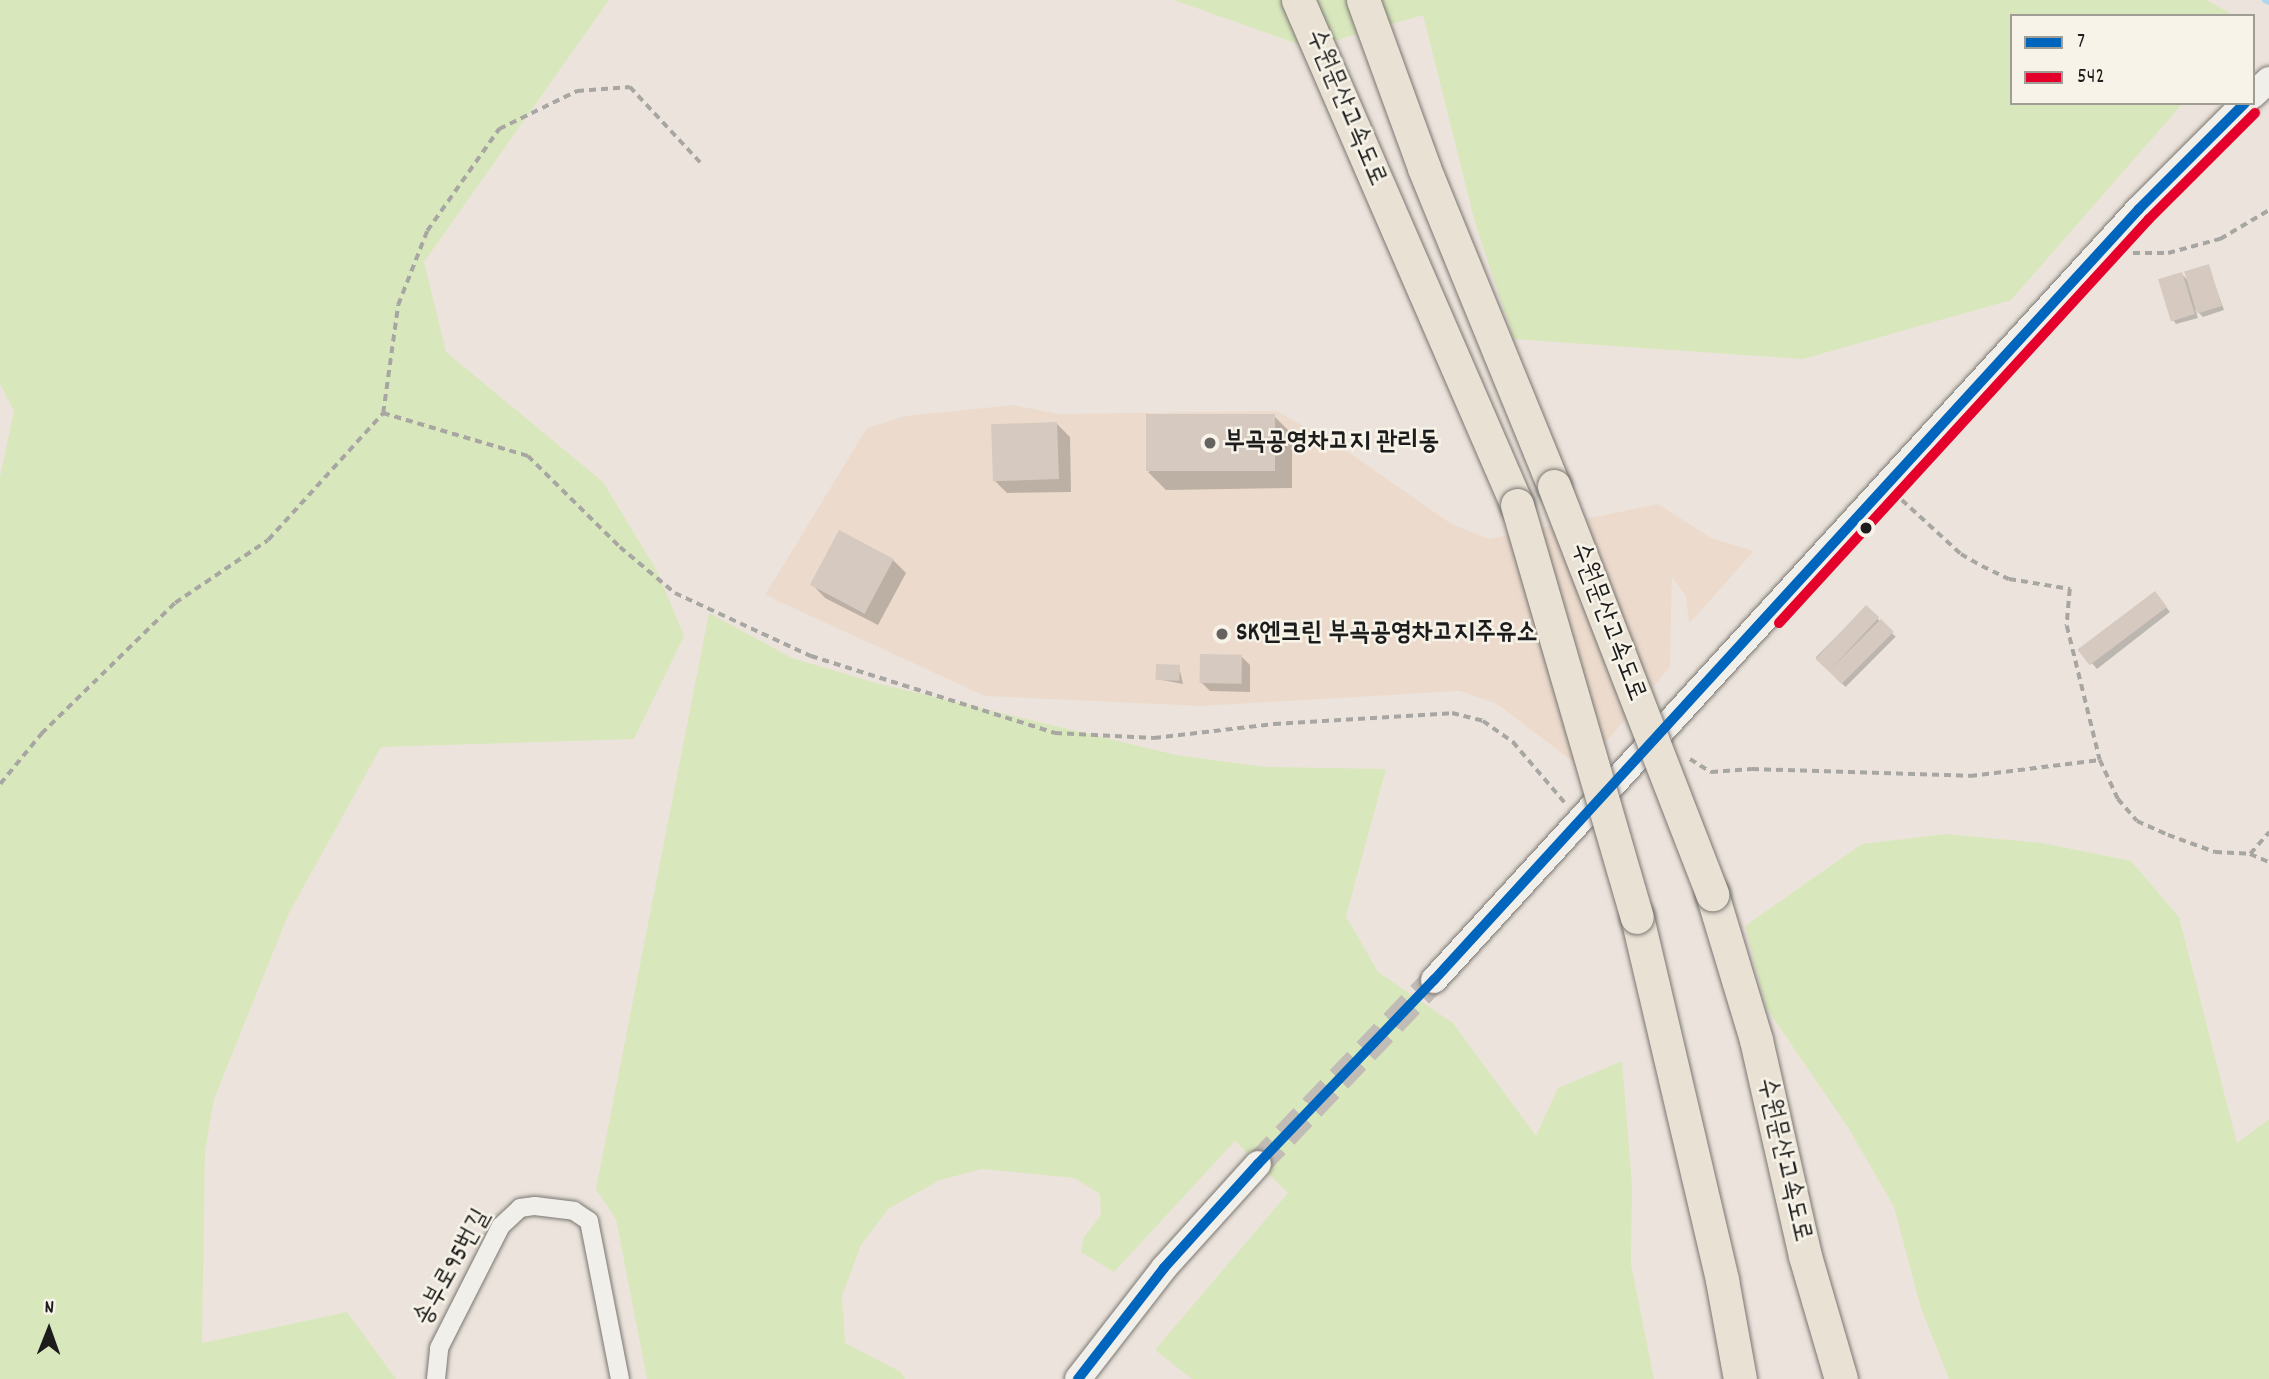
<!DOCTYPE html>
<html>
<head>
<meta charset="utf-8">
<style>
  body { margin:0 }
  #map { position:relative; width:2269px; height:1379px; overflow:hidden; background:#ece4dc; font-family:Dekko,"Poor Story",sans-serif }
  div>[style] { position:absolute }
  .built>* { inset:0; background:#ecdbcd }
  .green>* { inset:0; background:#d9e7bc }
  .shadow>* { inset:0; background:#0003; transform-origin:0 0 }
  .stream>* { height:6px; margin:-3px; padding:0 3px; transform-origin:3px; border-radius:3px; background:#afd6ee }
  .building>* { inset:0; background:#d6c9bf; transform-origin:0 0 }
  .secondary-tunnel>* { height:26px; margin-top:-13px; transform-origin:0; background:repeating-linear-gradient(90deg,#c2bcb6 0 26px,transparent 0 39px) }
  .path>* { height:3.5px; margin-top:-1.75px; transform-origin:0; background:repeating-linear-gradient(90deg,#a8a6a3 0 7px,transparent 0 12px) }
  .roads { filter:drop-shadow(0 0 2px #7a7672) drop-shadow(0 0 2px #7a7672) }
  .street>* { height:18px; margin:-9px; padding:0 9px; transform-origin:9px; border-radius:9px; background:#f1efea }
  .secondary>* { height:26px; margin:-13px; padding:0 13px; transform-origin:13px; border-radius:13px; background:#f1efea }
  .highway>* { height:33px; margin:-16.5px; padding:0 16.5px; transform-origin:16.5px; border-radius:16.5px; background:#e8e1d4 }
  .bridges { filter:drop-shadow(0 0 2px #7a7672) drop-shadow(0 0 2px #7a7672) }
  .highway-bridge>* { height:33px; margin:-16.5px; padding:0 16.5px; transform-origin:16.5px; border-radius:16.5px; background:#e8e1d4 }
  .bus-1>* { height:10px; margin:-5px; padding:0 5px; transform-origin:5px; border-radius:5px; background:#0065bd }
  .bus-2>* { height:10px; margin:-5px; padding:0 5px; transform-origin:5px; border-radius:5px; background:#e4002b }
  .dots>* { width:19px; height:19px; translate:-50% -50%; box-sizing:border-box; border:4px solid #f7f3e8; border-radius:50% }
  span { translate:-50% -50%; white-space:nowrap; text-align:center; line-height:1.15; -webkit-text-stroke:5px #f7f3e8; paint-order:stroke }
  .street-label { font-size:26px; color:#1c1c1c }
  .poi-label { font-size:26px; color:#1c1c1c; font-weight:700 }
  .left { translate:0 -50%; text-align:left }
  .legend { position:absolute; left:2010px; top:14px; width:245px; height:91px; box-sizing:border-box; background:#f7f3e8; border:2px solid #9f9d96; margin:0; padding:9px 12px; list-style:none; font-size:21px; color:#1c1c1c }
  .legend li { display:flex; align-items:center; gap:14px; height:35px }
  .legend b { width:35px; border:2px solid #9f9d96 }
  .north { position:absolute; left:14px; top:1295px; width:70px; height:70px; -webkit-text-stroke:5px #f7f3e8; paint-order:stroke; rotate:1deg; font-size:19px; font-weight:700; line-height:28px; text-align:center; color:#1c1c1c }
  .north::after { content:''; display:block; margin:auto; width:24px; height:32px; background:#1c1c1c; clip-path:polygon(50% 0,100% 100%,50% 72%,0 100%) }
</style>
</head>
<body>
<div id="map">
  <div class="built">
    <div style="clip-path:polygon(1014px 405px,1058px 414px,1277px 411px,1344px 449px,1450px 523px,1488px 539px,1658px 504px,1711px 538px,1754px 551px,1689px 624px,1686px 596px,1672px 577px,1670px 667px,1583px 769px,1497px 704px,1460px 691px,1201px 706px,985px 696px,765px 595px,867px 428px,905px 416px)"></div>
  </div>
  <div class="green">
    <div style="clip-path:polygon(0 0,609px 0,424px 262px,446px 352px,603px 482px,657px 571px,684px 636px,634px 739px,381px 747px,289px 913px,214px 1099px,205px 1151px,202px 1343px,347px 1312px,396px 1379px,0 1379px,0 477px,14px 411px,0 384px)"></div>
    <div style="clip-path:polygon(1174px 0,2206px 0,2235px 16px,2012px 16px,2012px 103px,2183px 103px,2011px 300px,1803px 359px,1514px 339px,1475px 223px,1423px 15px,1309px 48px)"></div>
    <div style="clip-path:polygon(709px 613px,792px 658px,876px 683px,1176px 755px,1265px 767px,1386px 769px,1346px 916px,1378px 972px,1453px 1023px,1536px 1136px,1558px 1088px,1622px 1061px,1632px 1185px,1631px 1264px,1654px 1379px,1192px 1379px,1155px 1350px,1288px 1193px,1235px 1141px,1114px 1272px,1081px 1252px,1084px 1237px,1101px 1215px,1100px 1194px,1074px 1178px,982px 1169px,940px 1180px,888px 1209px,861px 1245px,842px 1296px,845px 1343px,901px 1372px,905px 1379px,647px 1379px,616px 1219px,596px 1189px)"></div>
    <div style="clip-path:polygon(1946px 834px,2042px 843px,2131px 861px,2179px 917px,2237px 1143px,2269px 1119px,2269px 1379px,1949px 1379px,1921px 1308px,1894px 1207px,1849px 1129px,1766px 1007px,1745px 926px,1862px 844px)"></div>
  </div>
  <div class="shadow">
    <div style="clip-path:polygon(2208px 266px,2224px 310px,2203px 317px,2195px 309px,2198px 318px,2176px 324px,2173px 320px,2182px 274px,2189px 282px)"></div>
    <div style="clip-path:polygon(1274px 416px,1292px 434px,1292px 488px,1166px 490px,1148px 472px)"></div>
    <div style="clip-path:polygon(1057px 424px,1070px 437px,1071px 492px,1007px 493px,994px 480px)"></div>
    <div style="clip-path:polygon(893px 560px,906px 573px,878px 625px,825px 598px,812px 584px)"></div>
    <div style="clip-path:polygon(2158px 597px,2170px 612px,2097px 669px,2082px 652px)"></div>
    <div style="left:1866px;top:607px;width:42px;height:71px;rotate:45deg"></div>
    <div style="clip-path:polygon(1241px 656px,1250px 665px,1250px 692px,1210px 691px,1202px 683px)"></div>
    <div style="clip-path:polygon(1179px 667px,1183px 684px,1157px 679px)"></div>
  </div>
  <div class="stream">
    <div style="left:2265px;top:0;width:4px;rotate:27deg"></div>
  </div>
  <div class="building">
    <div style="left:2209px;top:264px;width:44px;height:26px;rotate:73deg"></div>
    <div style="left:2182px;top:272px;width:44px;height:25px;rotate:73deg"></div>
    <div style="left:1275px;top:414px;width:57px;height:129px;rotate:90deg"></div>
    <div style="left:1057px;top:422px;width:57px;height:66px;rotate:88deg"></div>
    <div style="left:839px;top:530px;width:62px;height:62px;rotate:28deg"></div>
    <div style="left:2155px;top:591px;width:20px;height:97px;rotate:53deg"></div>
    <div style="left:1866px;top:605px;width:18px;height:74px;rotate:43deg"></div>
    <div style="left:1881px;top:619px;width:18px;height:74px;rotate:45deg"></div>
    <div style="left:1200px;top:654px;width:42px;height:29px;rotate:1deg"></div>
    <div style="left:1156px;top:664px;width:24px;height:16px;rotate:2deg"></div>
  </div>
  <div class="secondary-tunnel">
    <div style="left:1258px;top:1164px;width:255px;rotate:-46.3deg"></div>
  </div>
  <div class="path">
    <div style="left:2133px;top:253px;width:35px"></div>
    <div style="left:2168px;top:253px;width:54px;rotate:-15.1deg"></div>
    <div style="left:2220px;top:239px;width:57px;rotate:-30.6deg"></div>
    <div style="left:383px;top:413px;width:151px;rotate:16.5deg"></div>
    <div style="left:528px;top:456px;width:129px;rotate:44.7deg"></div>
    <div style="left:620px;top:547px;width:72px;rotate:39.9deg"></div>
    <div style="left:675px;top:593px;width:150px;rotate:24.9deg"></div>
    <div style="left:811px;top:656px;width:256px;rotate:17.5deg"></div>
    <div style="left:1055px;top:733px;width:99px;rotate:2.9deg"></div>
    <div style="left:1154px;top:738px;width:121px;rotate:-6.7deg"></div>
    <div style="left:1274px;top:724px;width:178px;rotate:-3.5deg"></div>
    <div style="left:1452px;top:713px;width:32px;rotate:14deg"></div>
    <div style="left:1483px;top:721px;width:37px;rotate:35deg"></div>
    <div style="left:1513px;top:742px;width:82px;rotate:49.5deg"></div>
    <div style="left:1902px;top:500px;width:80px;rotate:42.5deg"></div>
    <div style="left:1961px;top:554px;width:24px;rotate:30deg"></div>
    <div style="left:1982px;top:566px;width:30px;rotate:26deg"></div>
    <div style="left:2009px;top:579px;width:62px;rotate:9.3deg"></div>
    <div style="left:2070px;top:589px;width:37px;rotate:95deg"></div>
    <div style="left:2067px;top:626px;width:138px;rotate:76.2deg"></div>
    <div style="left:1690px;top:759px;width:25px;rotate:32deg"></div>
    <div style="left:1711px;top:772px;width:41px;rotate:-4.2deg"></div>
    <div style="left:1752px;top:769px;width:218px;rotate:1.8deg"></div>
    <div style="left:1970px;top:776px;width:131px;rotate:-7deg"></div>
    <div style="left:2100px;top:760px;width:43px;rotate:65.2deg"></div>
    <div style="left:2118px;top:799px;width:29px;rotate:49deg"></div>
    <div style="left:2137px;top:821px;width:34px;rotate:24deg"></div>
    <div style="left:2168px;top:835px;width:50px;rotate:19.9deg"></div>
    <div style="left:2215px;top:852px;width:35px;rotate:3deg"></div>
    <div style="left:2250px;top:854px;width:29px;rotate:-49deg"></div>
    <div style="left:0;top:784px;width:65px;rotate:-50.6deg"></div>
    <div style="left:41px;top:734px;width:187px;rotate:-44.4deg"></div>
    <div style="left:175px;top:603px;width:112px;rotate:-34.1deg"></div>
    <div style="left:268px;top:540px;width:171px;rotate:-47.8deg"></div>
    <div style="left:383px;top:413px;width:109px;rotate:-82.1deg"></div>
    <div style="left:398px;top:305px;width:79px;rotate:-68.6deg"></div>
    <div style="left:427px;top:231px;width:125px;rotate:-54.8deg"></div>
    <div style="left:499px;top:129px;width:87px;rotate:-26deg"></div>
    <div style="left:577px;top:91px;width:53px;rotate:-4.3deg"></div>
    <div style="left:630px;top:87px;width:103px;rotate:47deg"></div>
    <div style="left:2250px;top:854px;width:21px;rotate:23deg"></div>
  </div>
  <div class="roads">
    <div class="street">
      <div style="left:436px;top:1379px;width:31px;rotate:-84deg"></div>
      <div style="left:439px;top:1348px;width:137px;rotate:-63.1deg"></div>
      <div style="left:501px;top:1226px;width:26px;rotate:-43deg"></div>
      <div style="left:520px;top:1208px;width:15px;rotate:-8deg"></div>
      <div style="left:535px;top:1206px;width:39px;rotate:7deg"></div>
      <div style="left:574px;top:1211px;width:18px;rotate:34deg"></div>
      <div style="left:589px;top:1221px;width:161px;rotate:78.9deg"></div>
    </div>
    <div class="secondary">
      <div style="left:2253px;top:95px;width:22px;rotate:-43deg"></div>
      <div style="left:1434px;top:980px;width:1045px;rotate:-47.56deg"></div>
      <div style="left:2139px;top:209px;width:150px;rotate:-45deg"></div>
      <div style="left:1078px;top:1379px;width:140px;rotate:-52.2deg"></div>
      <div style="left:1164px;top:1268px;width:140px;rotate:-47.9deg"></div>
    </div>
    <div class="highway">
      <div style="left:1298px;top:0;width:550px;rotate:66.56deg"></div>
      <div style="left:1363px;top:0;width:179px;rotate:70deg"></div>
      <div style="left:1424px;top:168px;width:344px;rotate:67.8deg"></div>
      <div style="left:1712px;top:894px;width:152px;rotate:73.2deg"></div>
      <div style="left:1756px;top:1040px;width:221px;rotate:77.2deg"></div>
      <div style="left:1805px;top:1256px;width:128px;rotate:73.7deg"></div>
      <div style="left:1637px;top:917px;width:373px;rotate:76.8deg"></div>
      <div style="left:1722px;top:1280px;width:101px;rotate:79.7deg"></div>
    </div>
  </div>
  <div class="bridges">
    <div class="highway-bridge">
      <div style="left:1554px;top:486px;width:438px;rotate:68.8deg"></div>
      <div style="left:1517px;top:505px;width:429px;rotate:73.8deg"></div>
    </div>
  </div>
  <div class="bus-1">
    <div style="left:1078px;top:1379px;width:140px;rotate:-52.2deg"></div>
    <div style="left:1164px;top:1268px;width:140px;rotate:-47.9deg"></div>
    <div style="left:1258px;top:1164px;width:255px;rotate:-46.3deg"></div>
    <div style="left:1434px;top:980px;width:1045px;rotate:-47.56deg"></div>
    <div style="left:2139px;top:209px;width:150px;rotate:-45deg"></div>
  </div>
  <div class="bus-2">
    <div style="left:1779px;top:623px;width:548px;rotate:-47.52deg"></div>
    <div style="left:2149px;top:219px;width:150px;rotate:-45deg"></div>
  </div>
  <div class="dots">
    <div style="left:1210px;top:443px;background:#65625f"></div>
    <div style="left:1866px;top:528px;background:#1c1c1c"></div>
    <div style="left:1222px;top:634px;background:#65625f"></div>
  </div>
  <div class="street-label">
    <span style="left:1345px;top:108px;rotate:67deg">수원문산고속도로</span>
    <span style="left:1607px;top:622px;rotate:69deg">수원문산고속도로</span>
    <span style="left:1783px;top:1160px;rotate:77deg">수원문산고속도로</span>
    <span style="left:453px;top:1268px;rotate:-61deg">송부로95번길</span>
  </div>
  <div class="poi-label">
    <span class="left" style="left:1224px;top:443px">부곡공영차고지 관리동</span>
    <span class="left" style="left:1236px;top:634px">SK엔크린 부곡공영차고지주유소</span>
  </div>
  <ul class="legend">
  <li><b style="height:9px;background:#0065bd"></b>7</li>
  <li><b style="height:9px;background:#e4002b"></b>542</li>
  </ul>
  <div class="north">N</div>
</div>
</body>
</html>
